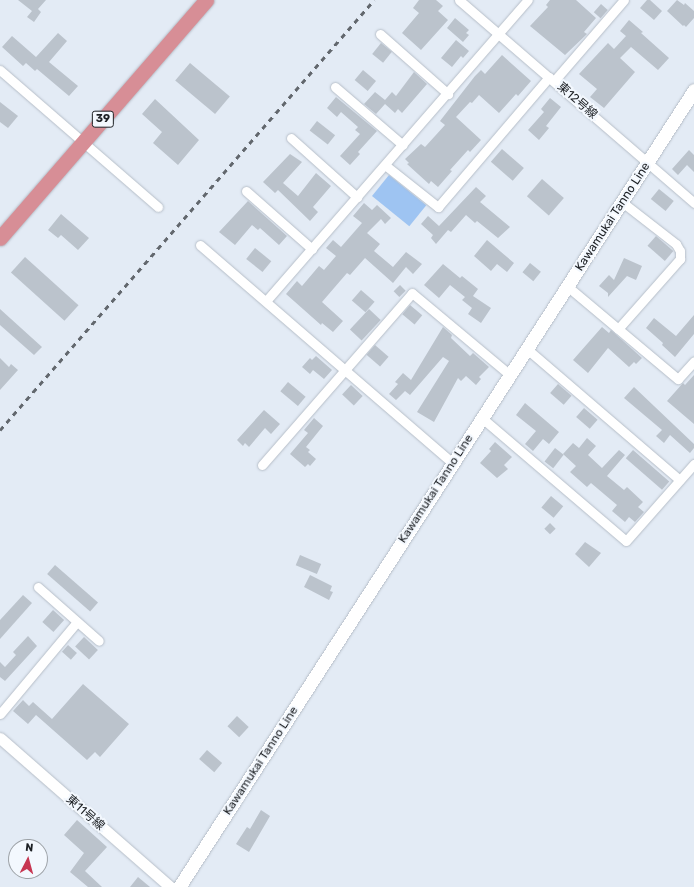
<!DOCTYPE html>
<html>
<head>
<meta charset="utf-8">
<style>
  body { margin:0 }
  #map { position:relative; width:694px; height:887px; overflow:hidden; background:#e3ebf5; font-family:Rubik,"Noto Sans JP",sans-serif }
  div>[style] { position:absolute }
  .green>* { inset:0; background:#9ec4f2; transform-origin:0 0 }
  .building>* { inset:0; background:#bbc3cc; transform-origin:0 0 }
  .roads { filter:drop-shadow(0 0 1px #b6bec8) drop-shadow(0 0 1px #b6bec8) }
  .minor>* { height:9px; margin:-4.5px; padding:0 4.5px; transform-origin:4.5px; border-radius:4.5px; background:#fff }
  .tertiary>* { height:11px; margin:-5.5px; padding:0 5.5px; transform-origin:5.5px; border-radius:5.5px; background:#fff }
  .secondary>* { height:13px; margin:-6.5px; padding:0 6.5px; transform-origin:6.5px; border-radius:6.5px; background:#fff }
  .trunk>* { height:15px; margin:-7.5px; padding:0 7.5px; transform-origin:7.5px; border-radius:7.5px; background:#d78e96 }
  .rail>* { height:3px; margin-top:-1.5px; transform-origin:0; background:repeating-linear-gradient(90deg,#62676d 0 5px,transparent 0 10px) }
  span { translate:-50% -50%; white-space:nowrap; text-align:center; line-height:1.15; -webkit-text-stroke:4px #f3f8fe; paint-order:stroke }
  .shield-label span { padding:1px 3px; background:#f3f8fe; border:1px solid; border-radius:3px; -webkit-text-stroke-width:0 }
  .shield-label { font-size:11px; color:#1d2024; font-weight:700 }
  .street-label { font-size:12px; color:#1d2024 }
  .north { position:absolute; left:8px; top:839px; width:40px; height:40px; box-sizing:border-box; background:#f3f8fe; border:1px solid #9da2a7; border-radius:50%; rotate:6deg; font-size:11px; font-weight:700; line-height:16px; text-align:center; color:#1d2024 }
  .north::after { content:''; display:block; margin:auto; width:14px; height:18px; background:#c73652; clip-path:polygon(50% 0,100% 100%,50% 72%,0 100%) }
</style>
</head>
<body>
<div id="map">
  <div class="green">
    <div style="left:389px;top:175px;width:48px;height:27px;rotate:39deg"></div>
  </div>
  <div class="building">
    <div style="clip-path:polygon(18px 0,46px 0,38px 9px,41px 12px,34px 22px,27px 17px,32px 11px)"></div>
    <div style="clip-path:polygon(419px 0,436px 0,443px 6px,438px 11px,448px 20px,421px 50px,402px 33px,419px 13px,413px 8px)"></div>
    <div style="clip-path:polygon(550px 0,576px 0,596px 18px,584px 32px,587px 34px,565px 55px,530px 26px,548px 7px,546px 5px)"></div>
    <div style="clip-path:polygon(647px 0,650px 0,662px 11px,654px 20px,640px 8px)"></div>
    <div style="clip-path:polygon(677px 0,684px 5px,685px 3px,694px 11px,694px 18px,686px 27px,684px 25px,683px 26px,667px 11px)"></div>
    <div style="left:601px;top:4px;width:9px;height:11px;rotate:41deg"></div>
    <div style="clip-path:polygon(455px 18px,469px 30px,466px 33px,469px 35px,463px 42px,447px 28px)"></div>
    <div style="clip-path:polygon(629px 20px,643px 32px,641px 33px,669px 58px,658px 70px,631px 47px,620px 58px,635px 72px,604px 108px,590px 97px,597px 89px,579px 74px,608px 43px,614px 49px,626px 36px,620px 31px)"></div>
    <div style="clip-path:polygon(58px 33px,67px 41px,49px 62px,78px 86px,69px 96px,37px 69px,35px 71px,26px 63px,23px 66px,2px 47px,12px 36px,36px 57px)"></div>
    <div style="clip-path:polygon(456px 40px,469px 51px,463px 58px,461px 56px,452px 67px,441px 58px)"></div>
    <div style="left:381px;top:43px;width:14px;height:14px;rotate:39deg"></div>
    <div style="clip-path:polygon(502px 55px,531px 81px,518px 96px,516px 94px,499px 113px,479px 95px,472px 103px,470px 102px,456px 117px,481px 140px,470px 152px,468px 150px,450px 170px,452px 171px,438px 187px,431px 181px,429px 184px,407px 164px,409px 163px,405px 159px,421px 144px,425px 147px,445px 125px,440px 121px,475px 76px,481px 70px,485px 74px)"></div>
    <div style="left:190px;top:63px;width:52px;height:23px;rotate:40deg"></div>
    <div style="left:363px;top:70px;width:17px;height:13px;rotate:40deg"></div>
    <div style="clip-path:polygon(414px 72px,427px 84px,402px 113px,398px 109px,395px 113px,385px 104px,376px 114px,364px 104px,375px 92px,385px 100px,392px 92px,396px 96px)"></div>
    <div style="clip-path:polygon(336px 97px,377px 131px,358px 152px,360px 154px,350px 165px,340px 156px,360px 134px,355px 130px,358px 127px,341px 112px,337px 117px,327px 108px)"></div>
    <div style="clip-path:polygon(550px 98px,561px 107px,546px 126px,549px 128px,539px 140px,528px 130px,544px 112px,541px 109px)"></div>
    <div style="clip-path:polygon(155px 99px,199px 140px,178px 165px,153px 143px,162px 132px,142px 114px)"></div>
    <div style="clip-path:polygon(0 102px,18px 116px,8px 128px,0 122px)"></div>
    <div style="left:317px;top:121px;width:23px;height:12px;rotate:38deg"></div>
    <div style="left:502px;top:149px;width:29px;height:17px;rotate:41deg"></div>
    <div style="clip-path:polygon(689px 150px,694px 155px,694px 172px,687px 165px,678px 175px,672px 169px)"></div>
    <div style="clip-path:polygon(290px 154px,302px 162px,283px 183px,298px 196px,316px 173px,331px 186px,313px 207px,318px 212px,310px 221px,278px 190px,275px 193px,263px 182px)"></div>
    <div style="left:542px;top:179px;width:29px;height:23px;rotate:41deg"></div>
    <div style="clip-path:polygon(476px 187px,486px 196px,480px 202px,510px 227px,498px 238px,477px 221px,475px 223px,466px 215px,451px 232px,448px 230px,436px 244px,431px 238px,433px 235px,421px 224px,428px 216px,439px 226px)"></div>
    <div style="left:659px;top:189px;width:19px;height:13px;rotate:39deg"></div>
    <div style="clip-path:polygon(248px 201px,287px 236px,279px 245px,260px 228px,258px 230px,252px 225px,235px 245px,219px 232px)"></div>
    <div style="clip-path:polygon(364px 203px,372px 210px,377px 205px,391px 218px,385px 224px,381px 219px,367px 233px,380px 244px,374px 251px,393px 267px,406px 252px,422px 264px,413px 274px,406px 267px,393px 283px,365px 258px,350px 275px,347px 273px,322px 302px,343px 321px,333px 332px,322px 323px,321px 325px,286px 294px,297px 281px,302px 286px,319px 266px,324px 270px,336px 256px,326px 248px,333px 240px,341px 247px,362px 223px,353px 216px)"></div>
    <div style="clip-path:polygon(61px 214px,89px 238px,78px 250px,61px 235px,58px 238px,48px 230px)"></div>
    <div style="left:656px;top:236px;width:23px;height:13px;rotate:41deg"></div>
    <div style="clip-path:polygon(487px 240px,514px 263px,507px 272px,497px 264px,491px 271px,474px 256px)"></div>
    <div style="left:255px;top:248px;width:21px;height:14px;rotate:39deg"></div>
    <div style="left:25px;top:257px;width:72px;height:21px;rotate:42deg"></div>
    <div style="clip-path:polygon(624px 258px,642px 266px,636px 280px,627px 276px,608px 297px,608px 293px,599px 286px,609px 275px,614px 280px)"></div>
    <div style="left:530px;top:263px;width:14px;height:12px;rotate:39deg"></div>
    <div style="clip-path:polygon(443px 264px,460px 278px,462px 276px,478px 289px,473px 296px,491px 308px,481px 323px,468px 314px,472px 308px,462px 300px,465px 297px,450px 285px,439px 298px,424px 285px)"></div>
    <div style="left:400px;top:285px;width:8px;height:9px;rotate:45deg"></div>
    <div style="left:361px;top:290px;width:18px;height:14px;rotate:41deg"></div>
    <div style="left:410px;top:305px;width:16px;height:12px;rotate:40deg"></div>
    <div style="clip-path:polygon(0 309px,42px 347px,34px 355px,0 325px)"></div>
    <div style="left:369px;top:309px;width:16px;height:28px;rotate:43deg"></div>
    <div style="clip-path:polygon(694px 315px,694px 334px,675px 357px,662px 345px,663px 343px,646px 328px,654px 318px,676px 336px)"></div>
    <div style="clip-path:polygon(443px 327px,452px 335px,451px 338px,470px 356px,473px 353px,489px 367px,479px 377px,481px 379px,476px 385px,466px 376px,461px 381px,458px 378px,434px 422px,417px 412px,449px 361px,443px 357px,410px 395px,405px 391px,396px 400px,389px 394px,398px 384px,395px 382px,403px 373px,411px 380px)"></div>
    <div style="clip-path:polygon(602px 327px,609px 333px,611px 330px,642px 358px,636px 364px,634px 362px,629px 367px,608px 348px,588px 373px,573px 360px)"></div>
    <div style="left:375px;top:345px;width:18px;height:13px;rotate:41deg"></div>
    <div style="clip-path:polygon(316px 356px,332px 370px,324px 379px,313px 370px,310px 374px,302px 367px,310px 358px,312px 360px)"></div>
    <div style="clip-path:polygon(0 358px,9px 367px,11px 364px,18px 370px,0 390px)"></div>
    <div style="clip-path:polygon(694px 375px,694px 424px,667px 401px,683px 383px,685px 385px)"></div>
    <div style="left:288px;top:382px;width:23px;height:12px;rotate:40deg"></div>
    <div style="left:558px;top:384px;width:18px;height:12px;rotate:41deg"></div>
    <div style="left:351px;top:385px;width:16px;height:13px;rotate:43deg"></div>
    <div style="clip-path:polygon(634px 387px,694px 444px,694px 448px,690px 453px,670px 435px,664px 443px,656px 436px,662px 430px,624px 398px)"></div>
    <div style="clip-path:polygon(525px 403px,559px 432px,549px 444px,543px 439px,533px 451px,525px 444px,536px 431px,516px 415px)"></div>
    <div style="left:584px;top:408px;width:18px;height:12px;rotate:41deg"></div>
    <div style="clip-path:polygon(264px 410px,280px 424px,271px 434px,265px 428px,249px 447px,245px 443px,243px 446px,237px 440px)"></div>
    <div style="clip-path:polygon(314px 418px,323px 426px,306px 447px,310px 450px,308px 452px,316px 459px,310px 466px,308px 464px,305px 467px,290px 454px,308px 433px,304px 430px)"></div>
    <div style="clip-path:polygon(587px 438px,596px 446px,588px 455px,602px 468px,619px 450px,625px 455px,607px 476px,624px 490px,627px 487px,643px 502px,638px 507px,644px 512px,635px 522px,629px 517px,625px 522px,612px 511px,617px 505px,591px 483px,587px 487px,570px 472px,576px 466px,563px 454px,573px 443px,579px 448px)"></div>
    <div style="clip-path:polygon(495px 442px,512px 457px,504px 465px,508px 469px,497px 478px,480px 463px,491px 451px,489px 449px)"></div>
    <div style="left:555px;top:448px;width:11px;height:17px;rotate:38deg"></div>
    <div style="left:633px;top:450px;width:48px;height:11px;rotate:41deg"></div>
    <div style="left:551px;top:496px;width:16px;height:15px;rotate:40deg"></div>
    <div style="left:550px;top:523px;width:8px;height:8px;rotate:45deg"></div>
    <div style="clip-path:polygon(585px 542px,601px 553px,589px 567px,575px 554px)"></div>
    <div style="left:300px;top:555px;width:23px;height:11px;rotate:23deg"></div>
    <div style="left:55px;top:565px;width:57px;height:12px;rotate:41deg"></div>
    <div style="clip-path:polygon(310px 575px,332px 586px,330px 591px,333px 592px,329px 600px,304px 587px)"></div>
    <div style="clip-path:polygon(23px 595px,32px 603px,0 639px,0 620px)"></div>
    <div style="left:53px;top:610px;width:15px;height:16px;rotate:42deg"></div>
    <div style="clip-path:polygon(28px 636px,37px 646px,5px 681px,0 677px,0 662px,5px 667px,16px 655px,13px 652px)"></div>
    <div style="left:84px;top:637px;width:19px;height:13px;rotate:43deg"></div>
    <div style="left:68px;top:645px;width:12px;height:9px;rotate:42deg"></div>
    <div style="clip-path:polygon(83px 684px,129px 724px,100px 757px,95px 752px,87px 760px,36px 715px,28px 724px,13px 711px,23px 700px,29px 706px,33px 702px,52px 719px)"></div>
    <div style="left:237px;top:716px;width:16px;height:14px;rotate:43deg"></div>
    <div style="left:207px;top:750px;width:20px;height:12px;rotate:41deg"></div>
    <div style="clip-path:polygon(261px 810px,270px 816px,249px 852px,236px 844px,247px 827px,250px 829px)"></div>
    <div style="clip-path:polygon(77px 820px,107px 847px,85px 871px,102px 887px,88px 887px,70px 872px,84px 853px,64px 835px)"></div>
    <div style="clip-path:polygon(138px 877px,150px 887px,130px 887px)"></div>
  </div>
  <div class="roads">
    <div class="minor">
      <div style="left:459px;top:0;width:311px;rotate:40.8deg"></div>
      <div style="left:380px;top:34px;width:91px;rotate:41.4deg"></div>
      <div style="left:0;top:70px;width:209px;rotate:40.9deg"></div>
      <div style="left:554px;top:81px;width:107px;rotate:-49.2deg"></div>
      <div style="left:335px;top:87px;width:89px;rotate:40.5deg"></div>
      <div style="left:291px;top:138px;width:89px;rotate:41.8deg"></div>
      <div style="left:385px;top:165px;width:68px;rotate:38.4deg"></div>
      <div style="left:438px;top:207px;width:171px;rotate:-49.5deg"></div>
      <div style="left:246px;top:191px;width:88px;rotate:41.3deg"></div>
      <div style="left:200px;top:245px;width:334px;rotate:40.8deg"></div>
      <div style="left:567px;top:286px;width:145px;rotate:40deg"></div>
      <div style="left:678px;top:379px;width:24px;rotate:-48deg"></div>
      <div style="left:266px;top:301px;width:399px;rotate:-49deg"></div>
      <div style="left:618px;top:329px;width:94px;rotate:-48.5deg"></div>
      <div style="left:680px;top:259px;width:8px;rotate:-90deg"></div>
      <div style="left:680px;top:251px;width:8px;rotate:-120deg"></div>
      <div style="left:676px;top:244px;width:68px;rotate:-142.1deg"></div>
      <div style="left:527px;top:349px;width:201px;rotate:40.6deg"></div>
      <div style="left:482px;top:418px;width:189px;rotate:40.5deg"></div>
      <div style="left:626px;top:541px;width:103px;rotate:-48.6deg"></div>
      <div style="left:262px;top:465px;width:228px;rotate:-48.9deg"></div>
      <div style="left:412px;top:293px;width:128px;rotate:39.9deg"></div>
      <div style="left:38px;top:587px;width:81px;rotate:41.5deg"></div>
      <div style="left:0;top:714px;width:120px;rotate:-50.1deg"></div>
    </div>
    <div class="tertiary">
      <div style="left:0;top:738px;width:226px;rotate:41.2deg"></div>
    </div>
    <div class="secondary">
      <div style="left:179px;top:887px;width:949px;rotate:-57.13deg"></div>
    </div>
    <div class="trunk">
      <div style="left:0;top:238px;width:315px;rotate:-49.1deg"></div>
    </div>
  </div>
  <div class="rail">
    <div style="left:0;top:430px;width:570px;rotate:-48.98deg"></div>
  </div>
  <div class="shield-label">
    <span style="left:103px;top:119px">39</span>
  </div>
  <div class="street-label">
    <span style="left:577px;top:101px;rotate:41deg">東12号線</span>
    <span style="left:613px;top:217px;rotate:-57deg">Kawamukai Tanno Line</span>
    <span style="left:436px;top:489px;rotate:-57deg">Kawamukai Tanno Line</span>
    <span style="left:261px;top:761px;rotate:-57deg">Kawamukai Tanno Line</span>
    <span style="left:85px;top:813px;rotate:41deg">東11号線</span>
  </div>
  <div class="north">N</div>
</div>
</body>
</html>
